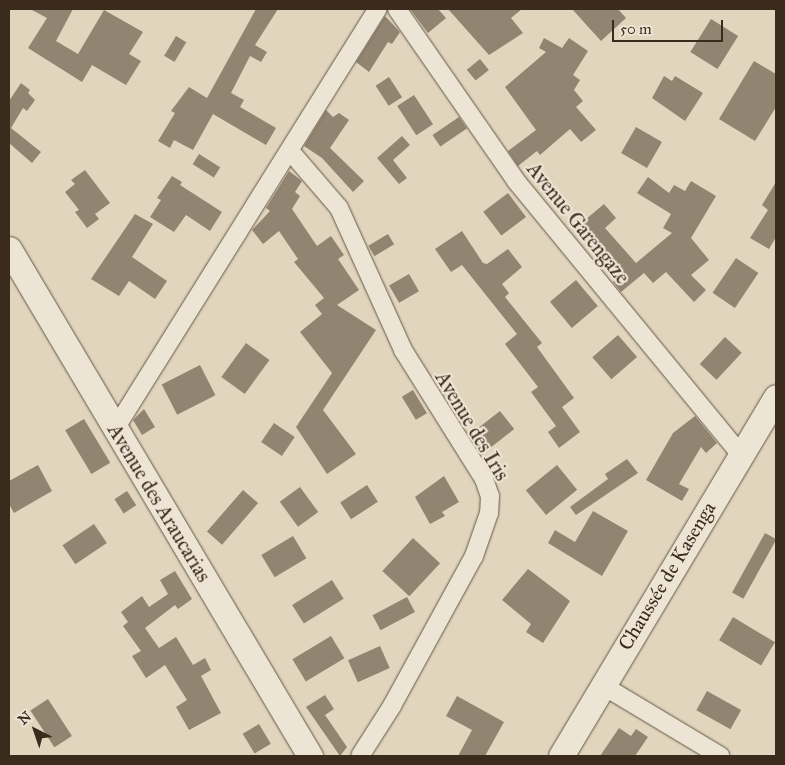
<!DOCTYPE html>
<html>
<head>
<meta charset="utf-8">
<style>
  body { margin:0 }
  #map { position:relative; width:785px; height:765px; overflow:hidden; background:#e1d6bd; font-family:"IM FELL Great Primer",serif }
  div>[style] { position:absolute }
  .building>* { inset:0; background:#918470; transform-origin:0 0 }
  .roads { filter:drop-shadow(0 0 1px #645645) drop-shadow(0 0 1px #645645) }
  .street>* { height:18px; margin:-9px; padding:0 9px; transform-origin:9px; border-radius:9px; background:#ece4d4 }
  .secondary>* { height:25px; margin:-12.5px; padding:0 12.5px; transform-origin:12.5px; border-radius:12.5px; background:#ece4d4 }
  span { translate:-50% -50%; white-space:nowrap; text-align:center; line-height:1.15; -webkit-text-stroke:4.5px #ece4d4; paint-order:stroke }
  .street-label { font-size:20px; color:#3b2b1d }
  .frame { position:absolute; inset:0; border:10px solid #3b2b1d; pointer-events:none }
  .north { position:absolute; left:10px; top:705px; width:50px; height:50px; -webkit-text-stroke:4px #ece4d4; paint-order:stroke; rotate:319deg; font-size:14px; font-weight:700; line-height:20px; text-align:center; color:#3b2b1d }
  .north::after { content:''; display:block; margin:auto; width:18px; height:22px; background:#3b2b1d; clip-path:polygon(50% 0,100% 100%,50% 72%,0 100%) }
  .scale { position:absolute; left:612px; top:20px; width:111px; height:22px; box-sizing:border-box; border:2px solid #3b2b1d; border-top:0; padding-left:6px; font-size:15px; line-height:18px; white-space:nowrap; color:#3b2b1d; -webkit-text-stroke:4px #ece4d4; paint-order:stroke }
</style>
</head>
<body>
<div id="map">
  <div class="building">
    <div style="clip-path:polygon(30px 9px,73px 9px,56px 41px,78px 54px,104px 10px,143px 32px,129px 54px,141px 61px,126px 85px,92px 65px,82px 82px,28px 48px,47px 18px)"></div>
    <div style="clip-path:polygon(256px 9px,278px 9px,255px 45px,267px 52px,261px 62px,250px 56px,231px 93px,244px 100px,240px 107px,276px 128px,266px 145px,213px 114px,193px 150px,174px 140px,170px 148px,158px 141px,175px 113px,171px 111px,189px 87px,207px 98px)"></div>
    <div style="clip-path:polygon(410px 9px,438px 9px,446px 18px,428px 33px)"></div>
    <div style="clip-path:polygon(448px 9px,522px 9px,511px 18px,523px 33px,489px 55px)"></div>
    <div style="clip-path:polygon(572px 9px,618px 9px,626px 18px,601px 41px)"></div>
    <div style="clip-path:polygon(385px 16px,400px 32px,392px 44px,388px 42px,369px 72px,356px 62px)"></div>
    <div style="left:711px;top:19px;width:32px;height:39px;rotate:32deg"></div>
    <div style="left:176px;top:36px;width:12px;height:23px;rotate:31deg"></div>
    <div style="clip-path:polygon(544px 38px,562px 48px,569px 38px,588px 51px,573px 75px,580px 80px,574px 90px,583px 101px,576px 107px,596px 130px,581px 142px,570px 129px,540px 155px,537px 151px,518px 166px,508px 151px,536px 130px,505px 87px,546px 52px,539px 48px)"></div>
    <div style="left:480px;top:59px;width:14px;height:17px;rotate:51deg"></div>
    <div style="clip-path:polygon(754px 61px,776px 74px,776px 107px,755px 141px,719px 119px)"></div>
    <div style="clip-path:polygon(664px 76px,672px 81px,675px 76px,703px 93px,685px 121px,652px 98px)"></div>
    <div style="left:389px;top:77px;width:24px;height:16px;rotate:57deg"></div>
    <div style="clip-path:polygon(21px 83px,30px 90px,28px 93px,35px 100px,27px 111px,23px 108px,11px 128px,41px 152px,32px 163px,9px 143px,9px 101px)"></div>
    <div style="left:414px;top:95px;width:35px;height:20px;rotate:57deg"></div>
    <div style="clip-path:polygon(326px 110px,333px 117px,339px 113px,349px 120px,330px 148px,364px 181px,353px 192px,322px 158px,304px 146px)"></div>
    <div style="left:459px;top:117px;width:14px;height:32px;rotate:56deg"></div>
    <div style="left:636px;top:127px;width:30px;height:30px;rotate:30deg"></div>
    <div style="clip-path:polygon(402px 136px,410px 145px,393px 160px,407px 178px,399px 184px,377px 158px)"></div>
    <div style="left:199px;top:154px;width:25px;height:12px;rotate:32deg"></div>
    <div style="clip-path:polygon(85px 170px,110px 203px,95px 214px,99px 219px,87px 228px,75px 212px,79px 210px,65px 192px,75px 184px,71px 180px)"></div>
    <div style="clip-path:polygon(289px 171px,302px 181px,295px 192px,300px 196px,292px 209px,317px 246px,331px 236px,344px 255px,338px 259px,359px 290px,337px 305px,376px 330px,323px 410px,356px 454px,327px 474px,296px 427px,332px 373px,300px 332px,322px 314px,315px 305px,324px 298px,294px 262px,298px 259px,279px 231px,263px 244px,252px 230px,270px 211px,266px 208px)"></div>
    <div style="clip-path:polygon(172px 176px,182px 182px,180px 185px,222px 212px,210px 231px,186px 215px,174px 232px,150px 217px,161px 200px,157px 198px)"></div>
    <div style="clip-path:polygon(648px 177px,669px 193px,674px 185px,685px 191px,691px 181px,716px 196px,691px 238px,709px 260px,691px 275px,706px 290px,694px 302px,666px 272px,653px 283px,644px 273px,621px 292px,613px 282px,618px 278px,598px 255px,602px 251px,579px 225px,604px 204px,616px 218px,605px 228px,636px 263px,672px 233px,663px 228px,671px 214px,637px 193px)"></div>
    <div style="clip-path:polygon(776px 182px,776px 237px,769px 249px,750px 238px,768px 210px,762px 205px)"></div>
    <div style="left:508px;top:193px;width:30px;height:31px;rotate:53deg"></div>
    <div style="clip-path:polygon(135px 214px,153px 224px,132px 257px,167px 281px,155px 299px,129px 281px,119px 296px,91px 279px)"></div>
    <div style="clip-path:polygon(462px 231px,483px 263px,487px 264px,508px 249px,522px 267px,502px 284px,509px 293px,505px 297px,542px 343px,537px 347px,574px 398px,562px 407px,580px 432px,559px 448px,548px 432px,556px 426px,531px 392px,538px 387px,505px 344px,517px 334px,462px 265px,451px 272px,435px 249px)"></div>
    <div style="left:388px;top:234px;width:12px;height:23px;rotate:59deg"></div>
    <div style="left:736px;top:258px;width:27px;height:42px;rotate:34deg"></div>
    <div style="left:409px;top:274px;width:20px;height:23px;rotate:60deg"></div>
    <div style="left:576px;top:280px;width:34px;height:34px;rotate:50deg"></div>
    <div style="left:618px;top:335px;width:29px;height:34px;rotate:49deg"></div>
    <div style="left:725px;top:337px;width:23px;height:37px;rotate:43deg"></div>
    <div style="left:246px;top:343px;width:29px;height:42px;rotate:36deg"></div>
    <div style="left:200px;top:365px;width:34px;height:43px;rotate:63deg"></div>
    <div style="left:413px;top:390px;width:27px;height:13px;rotate:59deg"></div>
    <div style="clip-path:polygon(144px 409px,155px 427px,142px 435px,133px 420px)"></div>
    <div style="left:500px;top:411px;width:23px;height:33px;rotate:52deg"></div>
    <div style="clip-path:polygon(695px 416px,717px 443px,706px 453px,701px 447px,679px 484px,689px 489px,682px 501px,646px 480px,673px 433px)"></div>
    <div style="left:84px;top:419px;width:51px;height:22px;rotate:59deg"></div>
    <div style="left:274px;top:423px;width:25px;height:23px;rotate:34deg"></div>
    <div style="clip-path:polygon(627px 459px,638px 473px,576px 515px,570px 507px,608px 479px,605px 474px)"></div>
    <div style="clip-path:polygon(38px 465px,52px 491px,14px 513px,9px 504px,9px 481px)"></div>
    <div style="left:557px;top:465px;width:32px;height:40px;rotate:51deg"></div>
    <div style="clip-path:polygon(444px 476px,459px 502px,442px 512px,445px 516px,430px 524px,415px 497px)"></div>
    <div style="left:367px;top:485px;width:20px;height:32px;rotate:57deg"></div>
    <div style="left:300px;top:487px;width:31px;height:25px;rotate:54deg"></div>
    <div style="left:243px;top:490px;width:20px;height:55px;rotate:41deg"></div>
    <div style="left:127px;top:491px;width:17px;height:15px;rotate:57deg"></div>
    <div style="clip-path:polygon(593px 511px,628px 531px,602px 576px,548px 543px,555px 530px,575px 542px)"></div>
    <div style="left:94px;top:524px;width:23px;height:38px;rotate:56deg"></div>
    <div style="left:765px;top:533px;width:13px;height:68px;rotate:29deg"></div>
    <div style="left:293px;top:536px;width:26px;height:37px;rotate:59deg"></div>
    <div style="left:413px;top:538px;width:37px;height:45px;rotate:43deg"></div>
    <div style="clip-path:polygon(528px 569px,570px 601px,543px 643px,526px 632px,531px 624px,502px 600px)"></div>
    <div style="clip-path:polygon(175px 571px,192px 599px,178px 609px,175px 605px,145px 628px,159px 648px,176px 637px,193px 665px,205px 658px,211px 670px,201px 676px,221px 713px,189px 730px,176px 707px,187px 700px,165px 665px,146px 678px,132px 656px,141px 651px,123px 626px,128px 622px,121px 612px,142px 596px,149px 607px,168px 594px,160px 580px)"></div>
    <div style="left:332px;top:580px;width:22px;height:47px;rotate:58deg"></div>
    <div style="left:407px;top:597px;width:17px;height:39px;rotate:62deg"></div>
    <div style="left:733px;top:617px;width:49px;height:27px;rotate:31deg"></div>
    <div style="left:331px;top:636px;width:26px;height:45px;rotate:59deg"></div>
    <div style="left:380px;top:646px;width:24px;height:35px;rotate:66deg"></div>
    <div style="left:707px;top:691px;width:39px;height:22px;rotate:29deg"></div>
    <div style="clip-path:polygon(325px 695px,334px 709px,325px 715px,347px 747px,340px 756px,306px 707px)"></div>
    <div style="clip-path:polygon(457px 696px,504px 722px,485px 756px,458px 756px,472px 730px,446px 716px)"></div>
    <div style="left:48px;top:699px;width:44px;height:21px;rotate:57deg"></div>
    <div style="left:259px;top:724px;width:23px;height:19px;rotate:59deg"></div>
    <div style="clip-path:polygon(619px 728px,631px 736px,636px 729px,648px 737px,635px 756px,600px 756px)"></div>
  </div>
  <div class="roads">
    <div class="street">
      <div style="left:397px;top:9px;width:209px;rotate:55.3deg"></div>
      <div style="left:516px;top:181px;width:353px;rotate:50.6deg"></div>
      <div style="left:290px;top:151px;width:75px;rotate:49.3deg"></div>
      <div style="left:339px;top:208px;width:156px;rotate:65.7deg"></div>
      <div style="left:403px;top:350px;width:152px;rotate:57.9deg"></div>
      <div style="left:484px;top:479px;width:18px;rotate:71deg"></div>
      <div style="left:490px;top:496px;width:17px;rotate:93deg"></div>
      <div style="left:489px;top:513px;width:46px;rotate:109.2deg"></div>
      <div style="left:474px;top:556px;width:171px;rotate:118.7deg"></div>
      <div style="left:392px;top:706px;width:59px;rotate:122.6deg"></div>
      <div style="left:115px;top:429px;width:495px;rotate:-58deg"></div>
      <div style="left:602px;top:685px;width:138px;rotate:31deg"></div>
    </div>
    <div class="secondary">
      <div style="left:9px;top:249px;width:590px;rotate:59.3deg"></div>
      <div style="left:561px;top:756px;width:418px;rotate:-59.1deg"></div>
    </div>
  </div>
  <div class="street-label">
    <span style="left:578px;top:223px;rotate:51deg">Avenue Garengaze</span>
    <span style="left:472px;top:426px;rotate:59deg">Avenue des Iris</span>
    <span style="left:159px;top:503px;rotate:59deg">Avenue des Araucarias</span>
    <span style="left:667px;top:576px;rotate:-59deg">Chaussée de Kasenga</span>
  </div>
  <div class="frame"></div>
  <div class="north">N</div>
  <div class="scale">50 m</div>
</div>
</body>
</html>
